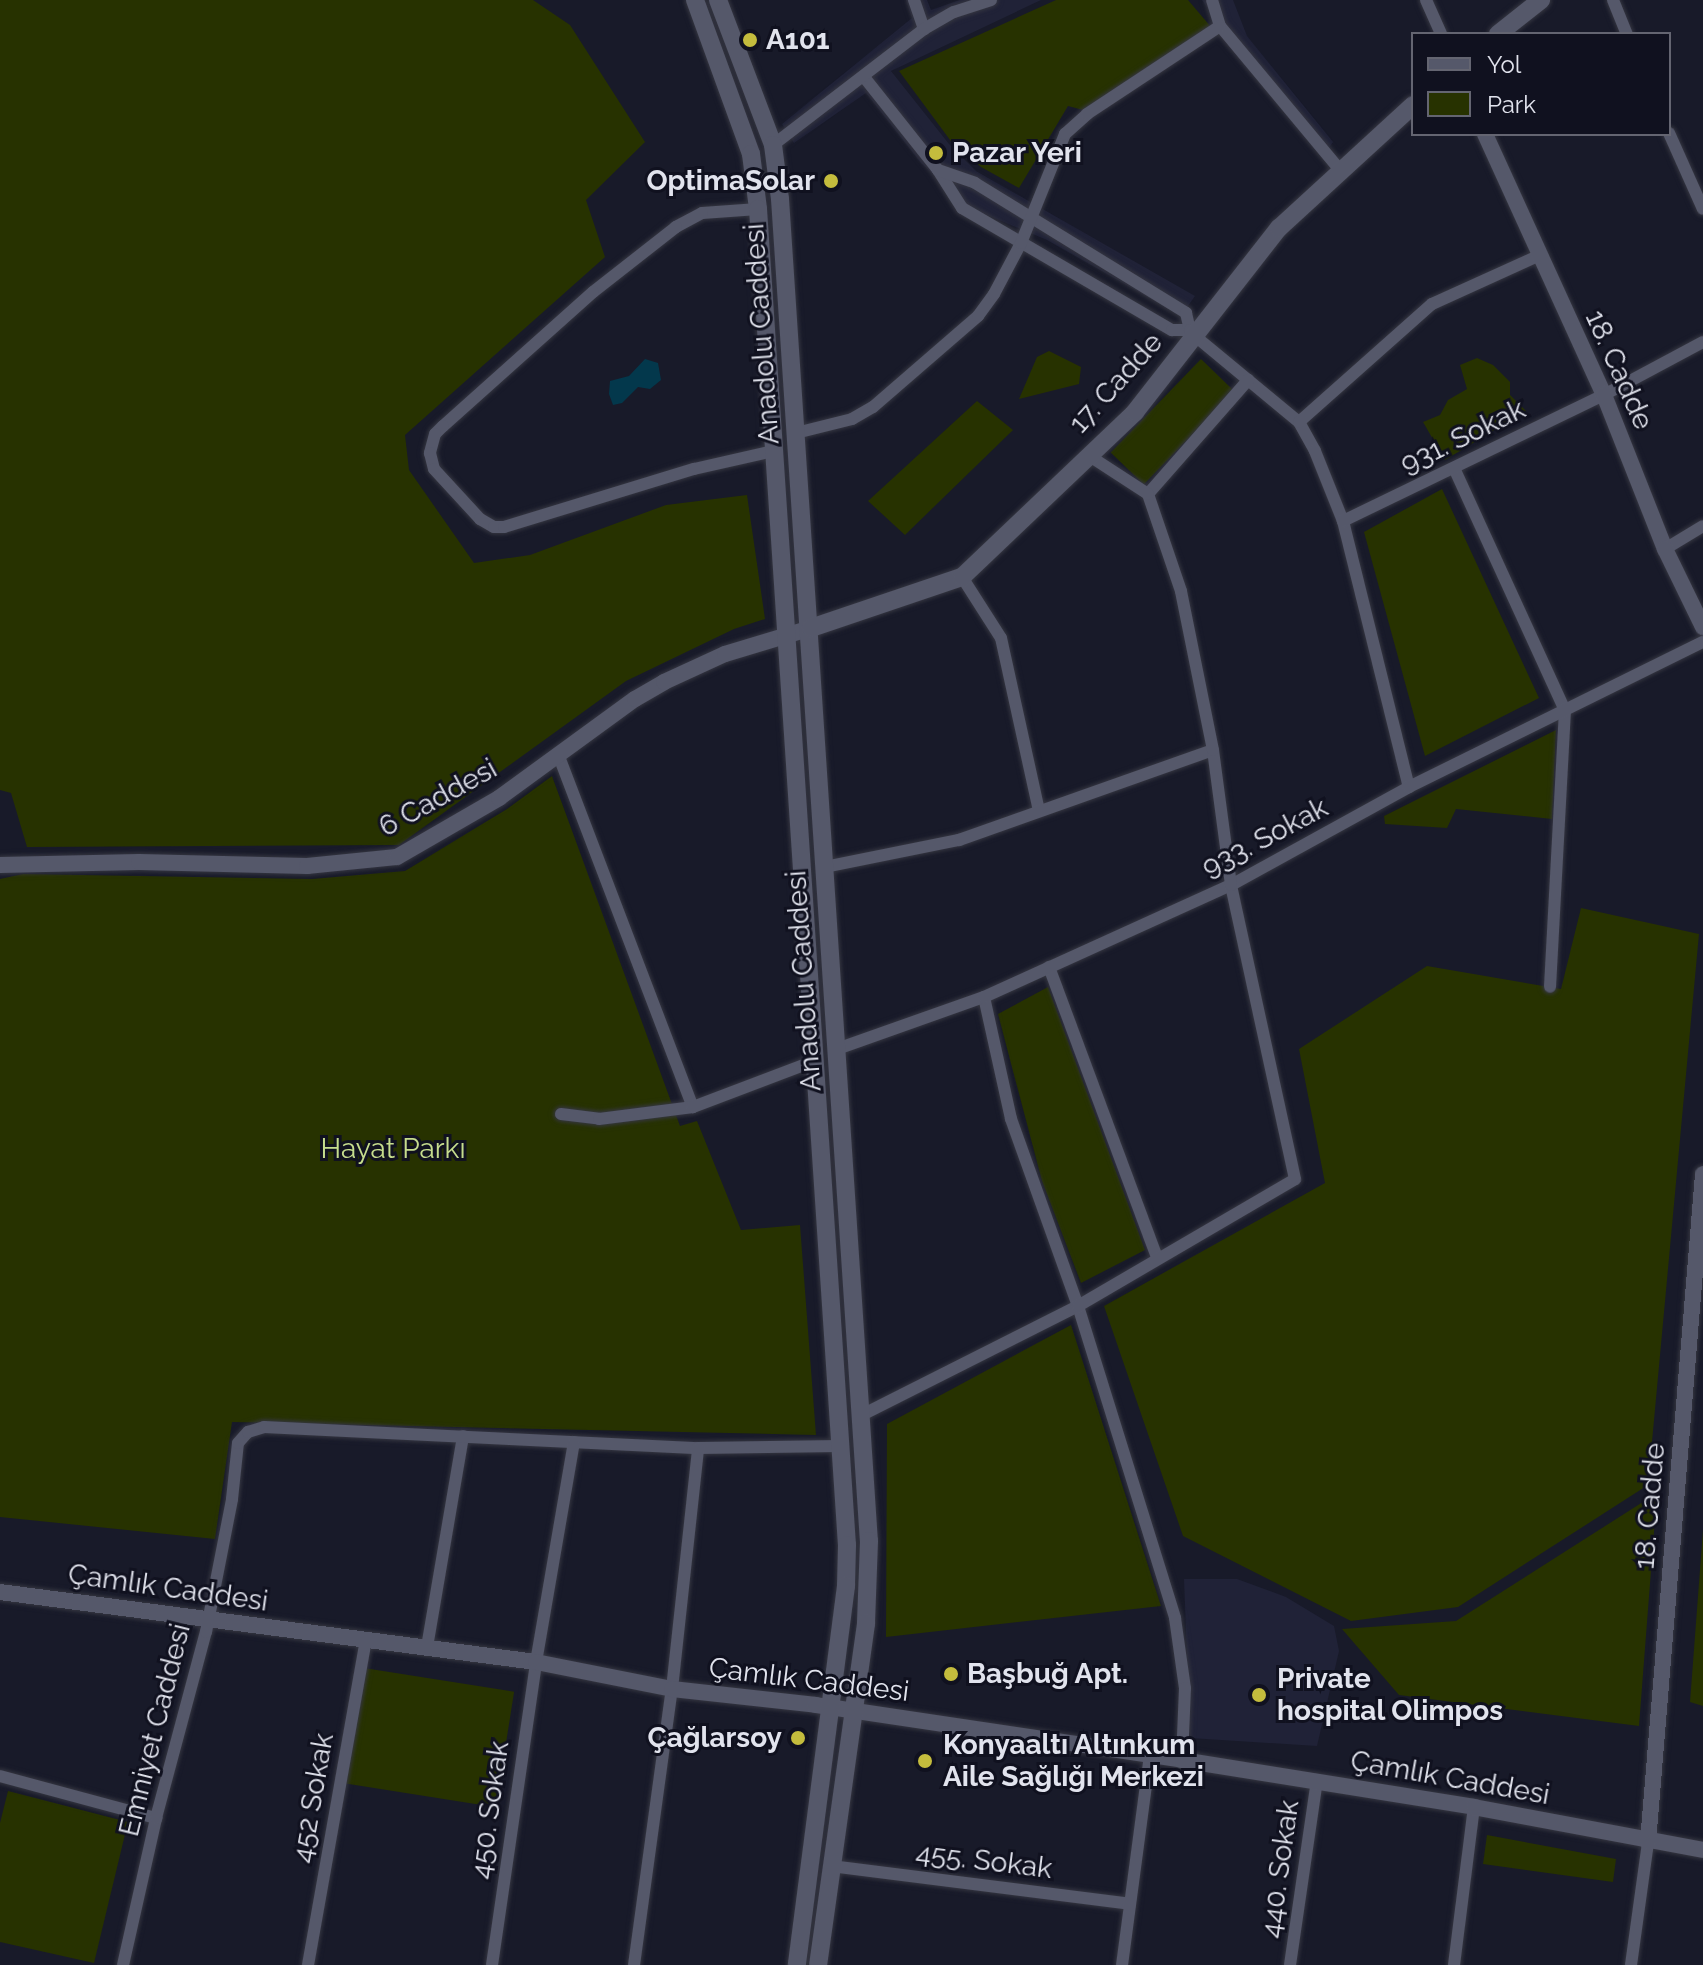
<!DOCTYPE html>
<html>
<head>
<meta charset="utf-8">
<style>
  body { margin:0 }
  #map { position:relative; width:1703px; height:1965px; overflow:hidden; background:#181a29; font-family:Raleway,sans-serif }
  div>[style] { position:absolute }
  .built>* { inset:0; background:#202237 }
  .green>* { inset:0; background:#273200; transform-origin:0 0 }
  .water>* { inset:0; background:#03384c }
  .roads { filter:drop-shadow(0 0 2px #353641) drop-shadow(0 0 2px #353641) }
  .minor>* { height:12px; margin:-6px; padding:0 6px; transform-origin:6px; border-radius:6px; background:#55586a }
  .tertiary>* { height:16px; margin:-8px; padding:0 8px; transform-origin:8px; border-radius:8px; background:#55586a }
  .secondary>* { height:18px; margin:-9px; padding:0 9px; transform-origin:9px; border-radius:9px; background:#55586a }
  .dots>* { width:22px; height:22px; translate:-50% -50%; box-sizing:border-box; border:4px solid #10111f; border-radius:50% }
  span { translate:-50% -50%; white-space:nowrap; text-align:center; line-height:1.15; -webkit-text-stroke:6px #10111f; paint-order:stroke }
  .poi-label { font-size:28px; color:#e1e3ed; font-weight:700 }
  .left { translate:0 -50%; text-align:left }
  .right { translate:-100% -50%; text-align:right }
  .street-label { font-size:28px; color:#e1e3ed }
  .park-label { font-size:28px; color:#c6dd8d }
  .legend { position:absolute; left:1411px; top:32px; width:260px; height:104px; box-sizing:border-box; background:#10111f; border:2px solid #646571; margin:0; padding:10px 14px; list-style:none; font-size:24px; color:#e1e3ed }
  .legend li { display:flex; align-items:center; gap:16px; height:40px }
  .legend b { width:40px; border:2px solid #646571 }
</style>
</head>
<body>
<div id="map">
  <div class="built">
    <div style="clip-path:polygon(906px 0,927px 0,931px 10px,960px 0,1041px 0,891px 71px,949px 144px,976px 171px,1195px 296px,1181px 316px,1047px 240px,970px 208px,921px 163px,866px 93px,794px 143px,782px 124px,912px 18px)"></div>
    <div style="clip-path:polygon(1202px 0,1233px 0,1247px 36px,1333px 142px,1322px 158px,1266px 91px)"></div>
    <div style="clip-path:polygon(1184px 1579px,1237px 1579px,1286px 1597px,1334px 1626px,1339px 1651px,1317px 1746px,1190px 1738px)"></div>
  </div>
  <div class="green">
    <div style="clip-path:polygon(0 0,533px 0,570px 25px,645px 142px,586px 200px,605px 257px,405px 435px,409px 470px,474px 563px,530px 555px,666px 505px,747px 495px,765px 619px,734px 629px,626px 681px,399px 845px,27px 847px,11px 793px,0 790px)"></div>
    <div style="clip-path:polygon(1056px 0,1188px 0,1211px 27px,1083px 110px,1068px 106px,1019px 188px,981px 167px,953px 144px,899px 71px)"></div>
    <div style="clip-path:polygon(1049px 351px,1081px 367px,1079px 384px,1019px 399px,1037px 357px)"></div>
    <div style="clip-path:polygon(1477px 358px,1493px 365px,1510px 382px,1510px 395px,1526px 411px,1445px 460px,1423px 422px,1440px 415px,1448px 400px,1467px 389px,1460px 365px)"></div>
    <div style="left:1201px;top:359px;width:46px;height:130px;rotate:44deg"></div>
    <div style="clip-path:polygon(977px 401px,1013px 430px,905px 535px,868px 501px)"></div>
    <div style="clip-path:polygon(1442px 489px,1539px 698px,1425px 756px,1364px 532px)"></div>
    <div style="clip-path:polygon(1556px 730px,1552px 819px,1456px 809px,1447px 828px,1385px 824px,1384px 816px)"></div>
    <div style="clip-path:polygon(552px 776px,680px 1126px,697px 1121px,741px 1230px,800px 1225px,816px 1435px,232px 1422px,215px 1539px,0 1517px,0 879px,23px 874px,312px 879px,405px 871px,507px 809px)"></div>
    <div style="clip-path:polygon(1581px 908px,1699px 934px,1648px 1485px,1458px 1607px,1351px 1621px,1183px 1536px,1104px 1306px,1325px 1183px,1299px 1049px,1427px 966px,1561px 989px)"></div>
    <div style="clip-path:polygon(1048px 987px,1145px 1250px,1081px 1283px,1042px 1181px,998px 1014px)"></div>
    <div style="clip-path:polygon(1071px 1325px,1161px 1606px,886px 1637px,887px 1424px)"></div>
    <div style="clip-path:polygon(1657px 1493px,1639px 1726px,1399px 1695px,1342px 1629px,1456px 1621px)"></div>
    <div style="clip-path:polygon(1703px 1530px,1703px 1706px,1690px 1702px)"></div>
    <div style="left:364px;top:1668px;width:152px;height:117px;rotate:9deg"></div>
    <div style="clip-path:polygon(8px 1791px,128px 1822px,94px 1963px,0 1942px,0 1823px)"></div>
    <div style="clip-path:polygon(1487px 1835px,1616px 1859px,1613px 1882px,1483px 1864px)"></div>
  </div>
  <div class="water">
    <div style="clip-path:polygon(645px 359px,658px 363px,661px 380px,650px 389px,638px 387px,622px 403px,613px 405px,609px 394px,610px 381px,629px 376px)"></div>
  </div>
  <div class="roads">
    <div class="minor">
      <div style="left:914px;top:0;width:31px;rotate:71deg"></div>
      <div style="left:1212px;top:0;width:27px;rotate:73deg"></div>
      <div style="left:1220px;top:26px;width:186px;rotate:50.2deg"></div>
      <div style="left:1426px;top:0;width:37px;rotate:66deg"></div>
      <div style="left:1613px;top:0;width:37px;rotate:68deg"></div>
      <div style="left:864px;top:77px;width:119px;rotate:51.5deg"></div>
      <div style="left:938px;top:170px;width:45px;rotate:57.7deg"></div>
      <div style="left:962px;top:208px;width:243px;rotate:30.2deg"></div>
      <div style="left:1172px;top:330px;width:18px"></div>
      <div style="left:1669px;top:133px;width:83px;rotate:65.9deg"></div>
      <div style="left:773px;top:145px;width:190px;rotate:-37.5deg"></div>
      <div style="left:924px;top:29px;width:34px;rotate:-30deg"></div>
      <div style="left:954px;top:12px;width:39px;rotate:-18deg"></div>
      <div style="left:938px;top:170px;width:39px;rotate:19deg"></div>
      <div style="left:975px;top:183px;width:248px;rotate:31.6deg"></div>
      <div style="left:1186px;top:313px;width:17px;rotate:77deg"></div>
      <div style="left:1190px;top:330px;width:8px;rotate:50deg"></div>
      <div style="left:1195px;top:336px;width:135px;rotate:39.6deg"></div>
      <div style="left:1299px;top:422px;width:33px;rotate:61deg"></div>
      <div style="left:1315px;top:451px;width:75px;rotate:68.2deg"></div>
      <div style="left:1343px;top:521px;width:274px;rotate:76.1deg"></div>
      <div style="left:758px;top:209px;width:56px;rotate:175.9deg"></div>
      <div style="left:702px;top:213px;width:30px;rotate:152deg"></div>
      <div style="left:676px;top:227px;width:105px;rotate:141.9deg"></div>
      <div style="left:593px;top:292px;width:201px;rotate:138.2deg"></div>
      <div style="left:443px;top:426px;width:11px;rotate:135deg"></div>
      <div style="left:435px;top:434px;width:20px;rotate:105deg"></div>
      <div style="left:430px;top:453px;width:16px;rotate:76deg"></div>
      <div style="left:434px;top:469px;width:68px;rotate:47.4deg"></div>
      <div style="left:480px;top:519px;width:16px;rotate:30deg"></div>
      <div style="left:494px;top:527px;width:10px"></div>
      <div style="left:504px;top:527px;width:199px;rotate:-17deg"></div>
      <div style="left:694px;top:469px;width:82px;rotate:-12.7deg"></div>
      <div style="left:1299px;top:422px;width:178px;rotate:-41.6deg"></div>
      <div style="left:1432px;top:304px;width:116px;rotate:-24.4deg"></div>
      <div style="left:796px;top:433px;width:58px;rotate:-14deg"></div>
      <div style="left:852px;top:419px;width:24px;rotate:-30deg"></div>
      <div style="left:873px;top:407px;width:139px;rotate:-40.9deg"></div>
      <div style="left:978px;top:316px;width:27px;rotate:-54deg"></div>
      <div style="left:994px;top:294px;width:58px;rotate:-62.1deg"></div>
      <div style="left:1021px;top:243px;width:118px;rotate:-68deg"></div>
      <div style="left:1065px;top:134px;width:30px;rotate:-42deg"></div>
      <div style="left:1087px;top:114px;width:159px;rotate:-33.5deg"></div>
      <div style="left:1454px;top:468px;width:266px;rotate:65.4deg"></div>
      <div style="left:1565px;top:710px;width:277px;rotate:93.1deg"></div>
      <div style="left:1148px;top:494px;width:152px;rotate:-48.7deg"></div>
      <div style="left:1343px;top:521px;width:290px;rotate:-25.8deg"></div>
      <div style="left:1604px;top:395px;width:112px;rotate:-28.2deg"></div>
      <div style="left:1665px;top:549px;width:44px;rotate:-31.2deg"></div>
      <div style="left:962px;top:577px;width:72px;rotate:57.4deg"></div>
      <div style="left:1001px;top:638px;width:177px;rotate:77.6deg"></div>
      <div style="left:558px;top:754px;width:378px;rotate:69.1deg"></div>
      <div style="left:825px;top:867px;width:137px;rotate:-11.4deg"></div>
      <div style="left:959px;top:840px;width:269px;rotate:-19.5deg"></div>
      <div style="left:1049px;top:967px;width:309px;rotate:69.6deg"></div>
      <div style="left:984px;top:997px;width:125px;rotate:77.5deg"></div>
      <div style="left:1011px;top:1119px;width:199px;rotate:70.3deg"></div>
      <div style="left:1078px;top:1306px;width:327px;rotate:72.7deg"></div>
      <div style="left:1175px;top:1618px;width:71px;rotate:81.9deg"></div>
      <div style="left:1185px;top:1688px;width:72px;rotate:92.4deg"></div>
      <div style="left:837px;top:1049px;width:156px;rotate:-19.5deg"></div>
      <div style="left:984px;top:997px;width:271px;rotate:-24.4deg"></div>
      <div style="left:1231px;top:885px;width:203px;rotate:-28.8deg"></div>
      <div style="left:1409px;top:787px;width:328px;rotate:-26.3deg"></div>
      <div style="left:561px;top:1114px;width:38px;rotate:7deg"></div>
      <div style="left:599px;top:1119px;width:95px;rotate:-7.3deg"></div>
      <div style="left:693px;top:1107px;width:129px;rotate:-20.8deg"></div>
      <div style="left:860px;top:1416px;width:244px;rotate:-26.8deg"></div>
      <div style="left:1078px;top:1306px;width:251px;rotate:-30.3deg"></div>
      <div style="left:1295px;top:1179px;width:301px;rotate:-102.3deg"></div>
      <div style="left:1231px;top:885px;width:136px;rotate:-97.6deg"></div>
      <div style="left:1213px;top:750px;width:162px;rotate:-101.4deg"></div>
      <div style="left:1181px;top:591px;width:102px;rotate:-108.8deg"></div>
      <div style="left:1148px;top:494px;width:72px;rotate:-147deg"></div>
      <div style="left:427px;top:1647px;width:214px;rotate:-80.3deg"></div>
      <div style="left:0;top:1776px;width:162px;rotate:15.1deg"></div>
      <div style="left:831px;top:1866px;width:301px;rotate:7.2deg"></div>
      <div style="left:123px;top:1965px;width:151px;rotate:-77.3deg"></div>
      <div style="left:156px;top:1818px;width:193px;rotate:-75deg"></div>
      <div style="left:206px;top:1632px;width:136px;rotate:-78.9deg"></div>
      <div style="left:232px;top:1499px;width:56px;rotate:-83.9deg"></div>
      <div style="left:238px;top:1443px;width:15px;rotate:-48deg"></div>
      <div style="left:248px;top:1432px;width:17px;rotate:-17deg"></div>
      <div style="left:264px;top:1427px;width:435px;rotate:2.8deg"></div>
      <div style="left:698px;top:1448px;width:142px;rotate:-0.8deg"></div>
      <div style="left:308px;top:1965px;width:330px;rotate:-79.9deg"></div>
      <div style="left:492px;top:1965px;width:306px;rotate:-81.7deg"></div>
      <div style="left:536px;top:1662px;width:223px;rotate:-80.2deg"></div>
      <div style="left:634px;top:1965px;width:279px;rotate:-82.2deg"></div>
      <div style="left:672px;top:1689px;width:242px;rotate:-83.8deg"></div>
      <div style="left:1122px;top:1965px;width:212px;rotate:-82.4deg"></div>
      <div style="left:1290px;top:1965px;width:187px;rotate:-81.7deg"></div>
      <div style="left:1454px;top:1965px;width:159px;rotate:-82.8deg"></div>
      <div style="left:1631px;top:1965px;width:124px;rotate:-82.1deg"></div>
    </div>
    <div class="tertiary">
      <div style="left:1485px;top:134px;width:287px;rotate:65.5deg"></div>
      <div style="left:1604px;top:395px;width:166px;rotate:68.4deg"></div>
      <div style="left:1665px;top:549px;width:87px;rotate:64deg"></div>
      <div style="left:0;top:865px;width:139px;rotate:-1.2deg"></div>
      <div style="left:139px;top:862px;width:168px;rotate:1.4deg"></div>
      <div style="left:307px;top:866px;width:90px;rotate:-5.7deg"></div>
      <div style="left:397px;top:857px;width:118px;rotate:-30deg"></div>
      <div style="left:499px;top:798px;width:168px;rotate:-36.1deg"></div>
      <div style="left:635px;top:699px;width:34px;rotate:-30deg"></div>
      <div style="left:664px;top:682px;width:67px;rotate:-24.7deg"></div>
      <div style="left:725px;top:654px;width:90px;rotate:-16.8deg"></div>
      <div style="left:0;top:1592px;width:541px;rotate:7.44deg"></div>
      <div style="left:536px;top:1662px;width:139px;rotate:11.2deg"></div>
      <div style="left:672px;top:1689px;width:145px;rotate:6.3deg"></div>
      <div style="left:816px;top:1705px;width:370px;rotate:8.5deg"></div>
      <div style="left:1182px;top:1760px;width:296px;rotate:9.1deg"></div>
      <div style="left:1474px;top:1807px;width:233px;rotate:10.6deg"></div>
      <div style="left:1648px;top:1842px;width:670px;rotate:-85.29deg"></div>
    </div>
    <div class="secondary">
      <div style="left:695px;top:0;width:164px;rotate:70deg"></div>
      <div style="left:751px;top:154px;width:55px;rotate:82.7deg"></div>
      <div style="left:758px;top:209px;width:1339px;rotate:86.19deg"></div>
      <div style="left:847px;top:1545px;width:41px;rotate:91.4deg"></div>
      <div style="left:846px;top:1586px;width:382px;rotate:97.4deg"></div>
      <div style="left:718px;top:0;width:155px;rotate:69.2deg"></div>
      <div style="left:773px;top:145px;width:54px;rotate:82.6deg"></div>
      <div style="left:780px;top:199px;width:1345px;rotate:86.21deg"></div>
      <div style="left:869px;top:1541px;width:83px;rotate:92.1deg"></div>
      <div style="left:866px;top:1624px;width:344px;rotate:98deg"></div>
      <div style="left:1498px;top:34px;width:55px;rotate:-38.3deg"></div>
      <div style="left:811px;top:628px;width:159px;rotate:-18.7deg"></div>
      <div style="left:962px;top:577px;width:239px;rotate:-43.6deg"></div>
      <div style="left:1135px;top:412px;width:234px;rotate:-52deg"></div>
      <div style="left:1279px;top:228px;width:182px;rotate:-42.5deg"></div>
    </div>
  </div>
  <div class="dots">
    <div style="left:750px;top:40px;background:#c4bc3d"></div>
    <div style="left:936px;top:153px;background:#c4bc3d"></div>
    <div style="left:831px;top:181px;background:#c4bc3d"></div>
    <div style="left:951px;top:1674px;background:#c4bc3d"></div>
    <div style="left:1259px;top:1695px;background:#c4bc3d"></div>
    <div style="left:798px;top:1738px;background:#c4bc3d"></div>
    <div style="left:925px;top:1761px;background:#c4bc3d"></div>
  </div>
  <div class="poi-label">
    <span class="left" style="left:766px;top:40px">A101</span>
    <span class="left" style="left:952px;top:153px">Pazar Yeri</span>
    <span class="right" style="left:815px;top:181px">OptimaSolar</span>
    <span class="left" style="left:967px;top:1674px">Başbuğ Apt.</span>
    <span class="left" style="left:1277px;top:1695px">Private<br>hospital Olimpos</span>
    <span class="right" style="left:782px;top:1738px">Çağlarsoy</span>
    <span class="left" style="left:943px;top:1761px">Konyaaltı Altınkum<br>Aile Sağlığı Merkezi</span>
  </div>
  <div class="street-label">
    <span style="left:762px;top:334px;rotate:-94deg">Anadolu Caddesi</span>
    <span style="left:1619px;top:370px;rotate:66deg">18. Cadde</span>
    <span style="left:1116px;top:383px;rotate:-48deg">17. Cadde</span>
    <span style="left:1463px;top:437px;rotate:-26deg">931. Sokak</span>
    <span style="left:438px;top:798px;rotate:-29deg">6 Caddesi</span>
    <span style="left:1265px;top:838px;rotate:-28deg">933. Sokak</span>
    <span style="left:804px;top:981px;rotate:-94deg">Anadolu Caddesi</span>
    <span style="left:1650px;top:1506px;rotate:-85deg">18. Cadde</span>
    <span style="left:168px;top:1588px;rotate:8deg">Çamlık Caddesi</span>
    <span style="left:809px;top:1680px;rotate:7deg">Çamlık Caddesi</span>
    <span style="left:155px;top:1730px;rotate:-76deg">Emniyet Caddesi</span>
    <span style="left:1450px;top:1778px;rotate:10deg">Çamlık Caddesi</span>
    <span style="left:313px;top:1798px;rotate:-80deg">452 Sokak</span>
    <span style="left:490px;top:1810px;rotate:-82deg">450. Sokak</span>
    <span style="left:984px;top:1861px;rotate:7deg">455. Sokak</span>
    <span style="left:1280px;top:1869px;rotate:-82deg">440. Sokak</span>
  </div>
  <div class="park-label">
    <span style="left:393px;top:1149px">Hayat Parkı</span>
  </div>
  <ul class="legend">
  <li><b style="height:10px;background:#55586a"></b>Yol</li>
  <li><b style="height:22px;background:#273200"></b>Park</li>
  </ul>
</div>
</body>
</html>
